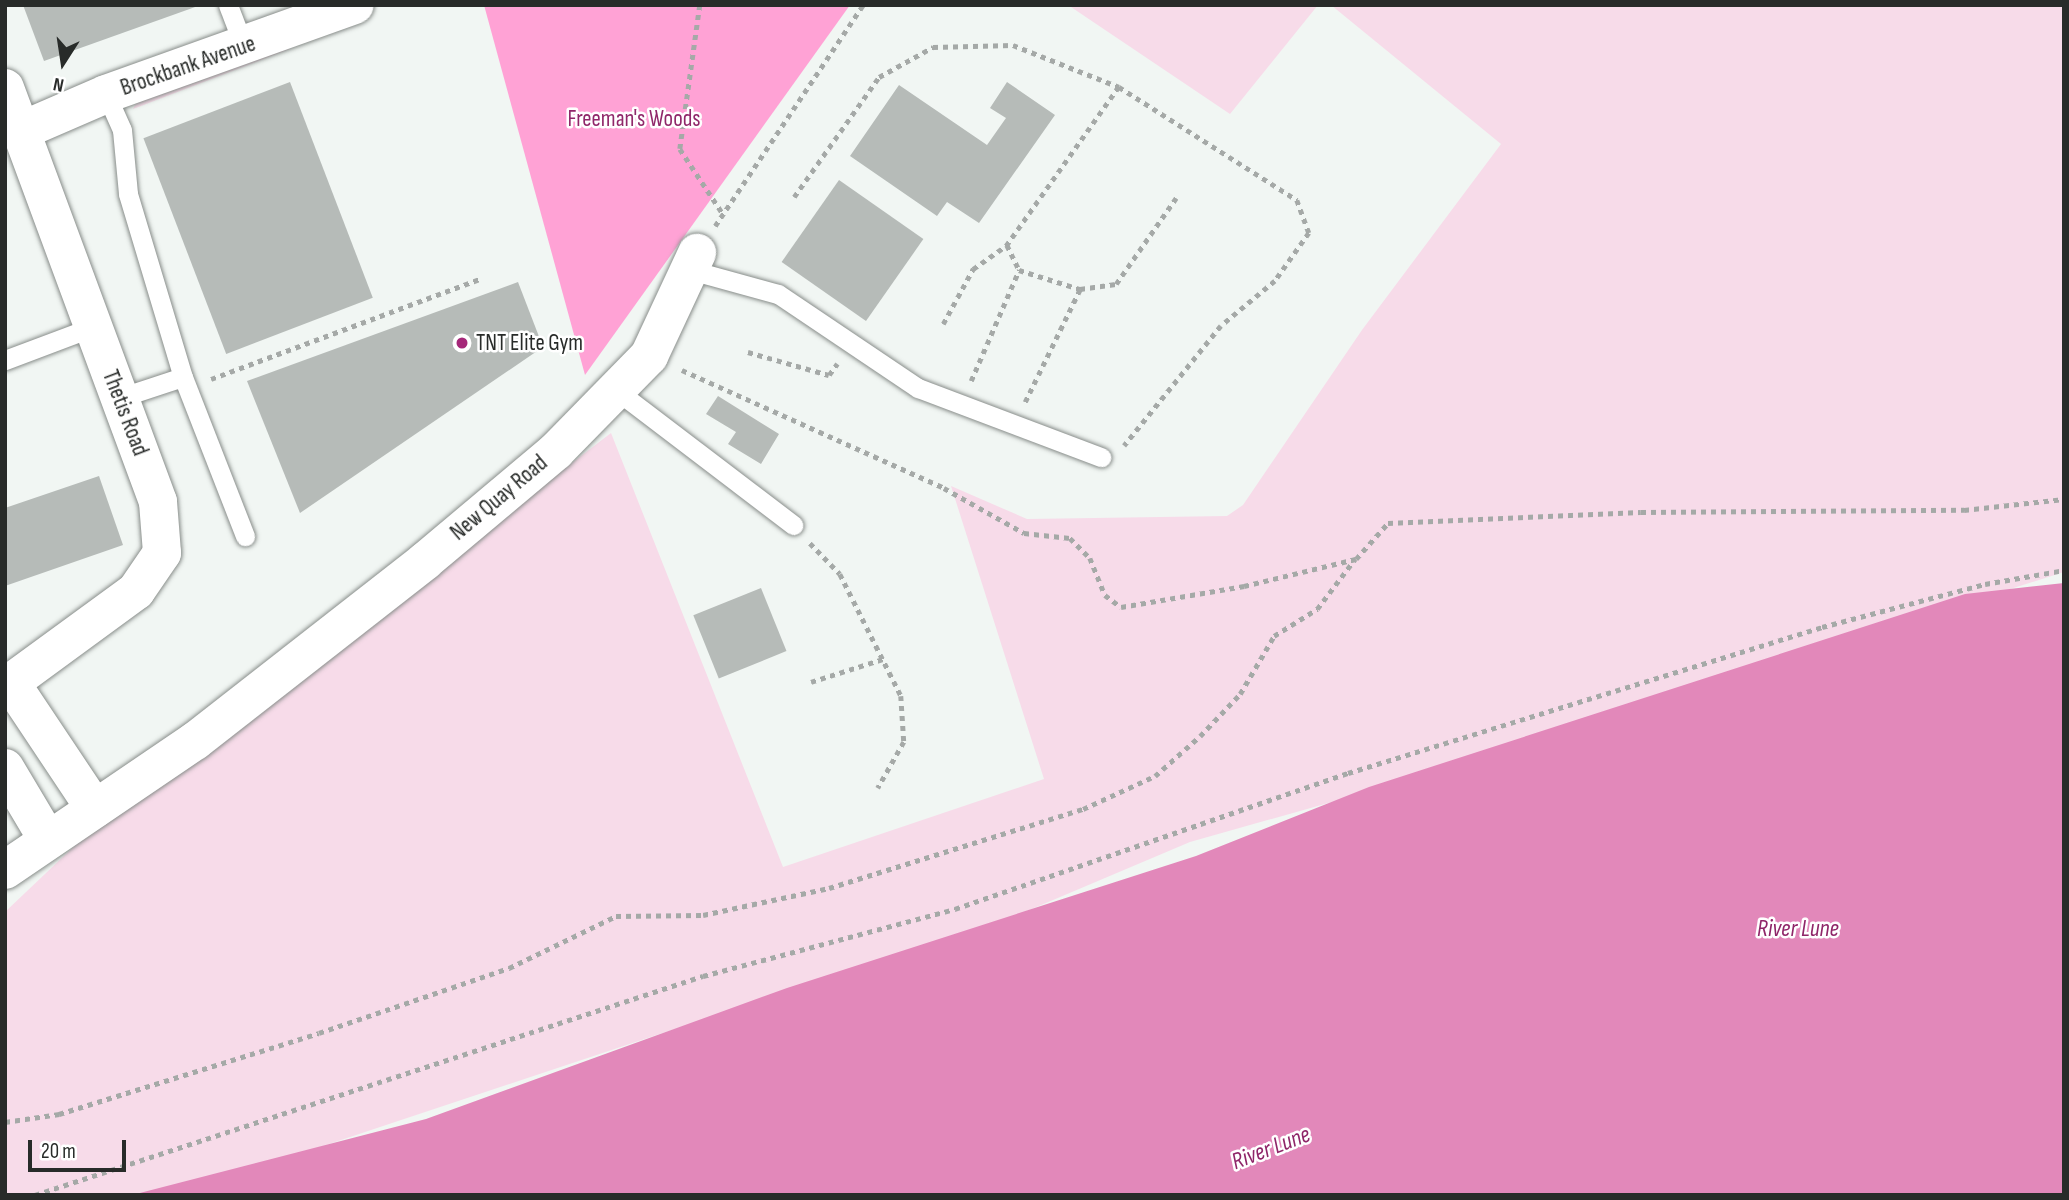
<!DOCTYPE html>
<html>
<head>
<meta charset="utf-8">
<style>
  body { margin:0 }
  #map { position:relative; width:2069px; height:1200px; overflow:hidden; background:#f1f6f3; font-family:"Sofia Sans Condensed",sans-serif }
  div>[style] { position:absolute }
  .green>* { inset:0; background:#f7dbe9 }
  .forest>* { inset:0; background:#ffa2d5 }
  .water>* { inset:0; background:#e288ba }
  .building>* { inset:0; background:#b6bbb8; transform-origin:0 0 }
  .path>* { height:4.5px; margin-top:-2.25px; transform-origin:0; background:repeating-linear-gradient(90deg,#a5a9a7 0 5px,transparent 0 10px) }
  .roads { filter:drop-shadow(0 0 2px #888d8a) drop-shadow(0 0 2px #888d8a) }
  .lane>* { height:19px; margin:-9.5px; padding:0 9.5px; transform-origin:9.5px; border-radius:9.5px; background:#fff }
  .street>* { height:38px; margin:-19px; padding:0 19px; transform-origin:19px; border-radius:19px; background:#fff }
  .secondary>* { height:38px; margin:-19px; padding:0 19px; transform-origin:19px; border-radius:19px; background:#fff }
  .dots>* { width:19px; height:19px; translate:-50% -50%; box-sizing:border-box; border:4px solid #fff; border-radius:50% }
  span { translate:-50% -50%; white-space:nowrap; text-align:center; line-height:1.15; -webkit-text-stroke:5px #fff; paint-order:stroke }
  .street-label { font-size:23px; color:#282b29 }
  .park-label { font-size:23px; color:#90276a }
  .poi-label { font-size:23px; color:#282b29 }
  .left { translate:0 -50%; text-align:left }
  .water-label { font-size:24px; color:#8f2669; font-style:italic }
  .frame { position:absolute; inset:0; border:7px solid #282b29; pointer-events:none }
  .north { position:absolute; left:28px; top:28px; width:70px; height:70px; -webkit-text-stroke:5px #fff; paint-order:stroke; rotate:192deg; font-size:19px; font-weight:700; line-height:28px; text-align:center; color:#282b29 }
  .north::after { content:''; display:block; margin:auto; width:24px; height:32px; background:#282b29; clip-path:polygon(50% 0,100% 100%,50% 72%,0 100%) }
  .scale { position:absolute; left:28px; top:1140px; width:98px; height:32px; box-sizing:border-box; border:4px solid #282b29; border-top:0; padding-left:9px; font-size:21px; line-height:24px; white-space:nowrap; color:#282b29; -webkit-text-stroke:5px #fff; paint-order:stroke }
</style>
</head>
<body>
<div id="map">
  <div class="green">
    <div style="clip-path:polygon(1068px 5px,1318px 5px,1230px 114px)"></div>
    <div style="clip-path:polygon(1331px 5px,2064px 5px,2064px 572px,1399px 783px,1190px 842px,1020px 914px,176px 1195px,5px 1195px,5px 912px,86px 835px,611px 433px,783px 867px,1044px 779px,951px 486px,1027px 519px,1227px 516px,1243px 505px,1362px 330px,1501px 144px)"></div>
    <div style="clip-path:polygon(276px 45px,290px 49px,133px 109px,138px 99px)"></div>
  </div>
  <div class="forest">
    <div style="clip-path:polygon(484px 5px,850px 5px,585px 375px)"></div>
  </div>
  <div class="water">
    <div style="clip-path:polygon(2064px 583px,2064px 1195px,132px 1195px,426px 1119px,787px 988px,1196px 856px,1369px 787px,1965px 594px)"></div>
  </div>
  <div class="building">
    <div style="clip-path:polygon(23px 5px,198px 5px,198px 6px,44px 61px)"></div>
    <div style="left:290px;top:82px;width:231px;height:157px;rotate:69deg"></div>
    <div style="clip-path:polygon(1007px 82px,1055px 115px,979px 223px,947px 202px,937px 216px,850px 156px,899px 85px,987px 145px,1006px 118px,990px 108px)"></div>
    <div style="left:839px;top:180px;width:103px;height:100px;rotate:35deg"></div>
    <div style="clip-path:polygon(518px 282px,543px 347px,300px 513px,247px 381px)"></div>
    <div style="clip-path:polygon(718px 396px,779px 434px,761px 464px,728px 444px,736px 432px,706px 414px)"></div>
    <div style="clip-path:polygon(99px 476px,123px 545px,5px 586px,5px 508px)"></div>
    <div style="left:761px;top:588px;width:68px;height:73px;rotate:68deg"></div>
  </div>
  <div class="path">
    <div style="left:700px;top:5px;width:145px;rotate:97.9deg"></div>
    <div style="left:680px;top:149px;width:78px;rotate:56.5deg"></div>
    <div style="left:1119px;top:87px;width:194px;rotate:125.3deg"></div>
    <div style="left:1007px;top:245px;width:28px;rotate:64deg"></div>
    <div style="left:1019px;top:270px;width:64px;rotate:17.3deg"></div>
    <div style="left:1080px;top:289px;width:36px;rotate:-8deg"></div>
    <div style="left:1116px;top:284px;width:105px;rotate:-55.1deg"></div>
    <div style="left:794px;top:197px;width:147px;rotate:-54.7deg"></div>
    <div style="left:879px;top:77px;width:62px;rotate:-29.1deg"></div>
    <div style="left:933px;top:47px;width:80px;rotate:-1.4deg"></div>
    <div style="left:1013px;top:45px;width:114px;rotate:21.6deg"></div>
    <div style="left:1119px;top:87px;width:211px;rotate:32.4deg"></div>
    <div style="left:1297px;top:200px;width:35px;rotate:70deg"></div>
    <div style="left:1309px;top:233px;width:59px;rotate:125.3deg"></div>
    <div style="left:1275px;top:281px;width:70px;rotate:140.2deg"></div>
    <div style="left:1221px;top:326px;width:154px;rotate:128.9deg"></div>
    <div style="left:715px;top:226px;width:266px;rotate:-56.2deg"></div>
    <div style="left:943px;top:324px;width:63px;rotate:-61.4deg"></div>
    <div style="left:973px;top:269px;width:42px;rotate:-35.2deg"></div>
    <div style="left:748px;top:352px;width:84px;rotate:15.9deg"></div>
    <div style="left:829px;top:375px;width:14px;rotate:-54deg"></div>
    <div style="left:682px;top:370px;width:287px;rotate:24.2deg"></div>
    <div style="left:944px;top:488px;width:92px;rotate:29.4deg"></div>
    <div style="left:1024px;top:533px;width:46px;rotate:6.2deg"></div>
    <div style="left:1070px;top:538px;width:28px;rotate:45deg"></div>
    <div style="left:1090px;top:558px;width:40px;rotate:68deg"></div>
    <div style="left:1105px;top:595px;width:20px;rotate:37deg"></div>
    <div style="left:1121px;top:607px;width:125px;rotate:-9.7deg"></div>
    <div style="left:1244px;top:586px;width:115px;rotate:-13.6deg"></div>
    <div style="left:1356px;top:559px;width:48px;rotate:-48.4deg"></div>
    <div style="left:1388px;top:523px;width:253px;rotate:-2.5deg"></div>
    <div style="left:1641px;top:512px;width:323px;rotate:-0.4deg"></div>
    <div style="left:1964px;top:510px;width:101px;rotate:-6.3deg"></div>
    <div style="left:211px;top:379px;width:287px;rotate:-20.4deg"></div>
    <div style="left:971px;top:381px;width:121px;rotate:-66.6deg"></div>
    <div style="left:1025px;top:402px;width:126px;rotate:-64deg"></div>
    <div style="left:810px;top:543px;width:43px;rotate:45.9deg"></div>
    <div style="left:840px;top:574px;width:136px;rotate:63.4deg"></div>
    <div style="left:901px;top:696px;width:46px;rotate:86.3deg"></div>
    <div style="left:904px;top:742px;width:53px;rotate:119.5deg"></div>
    <div style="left:811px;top:682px;width:76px;rotate:-17.7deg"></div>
    <div style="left:5px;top:1122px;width:55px;rotate:-8.4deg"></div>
    <div style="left:59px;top:1114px;width:272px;rotate:-17.3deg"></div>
    <div style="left:319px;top:1033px;width:201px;rotate:-18.9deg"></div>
    <div style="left:509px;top:968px;width:119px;rotate:-25.9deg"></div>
    <div style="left:616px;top:916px;width:87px;rotate:-0.7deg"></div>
    <div style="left:703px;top:915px;width:129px;rotate:-12.1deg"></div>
    <div style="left:829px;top:888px;width:266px;rotate:-17.3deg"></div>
    <div style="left:1083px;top:809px;width:79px;rotate:-24.6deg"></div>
    <div style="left:1155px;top:776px;width:60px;rotate:-41.6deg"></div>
    <div style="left:1200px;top:736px;width:58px;rotate:-46.4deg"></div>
    <div style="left:1240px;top:694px;width:67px;rotate:-59.6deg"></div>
    <div style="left:1274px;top:636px;width:51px;rotate:-32.1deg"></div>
    <div style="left:1317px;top:609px;width:63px;rotate:-52.8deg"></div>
    <div style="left:35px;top:1195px;width:703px;rotate:-18.15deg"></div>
    <div style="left:703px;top:976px;width:261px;rotate:-14.9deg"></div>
    <div style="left:955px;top:909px;width:416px;rotate:-19.1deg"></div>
    <div style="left:1348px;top:773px;width:496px;rotate:-17.1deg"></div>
    <div style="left:1822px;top:627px;width:169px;rotate:-14.8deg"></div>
    <div style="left:1985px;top:584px;width:80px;rotate:-10deg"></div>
  </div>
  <div class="roads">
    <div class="lane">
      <div style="left:228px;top:5px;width:45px;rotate:69.1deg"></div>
      <div style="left:106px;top:94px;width:39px;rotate:66deg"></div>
      <div style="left:122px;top:130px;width:64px;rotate:84.6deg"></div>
      <div style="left:128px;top:194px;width:191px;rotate:73.3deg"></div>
      <div style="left:687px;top:269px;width:94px;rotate:15.4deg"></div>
      <div style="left:778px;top:294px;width:169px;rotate:33.9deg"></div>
      <div style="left:918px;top:388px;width:196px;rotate:20.7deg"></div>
      <div style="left:5px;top:360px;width:94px;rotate:-20.6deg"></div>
      <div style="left:616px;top:390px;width:223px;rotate:37.3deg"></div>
      <div style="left:119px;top:398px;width:67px;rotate:-18.2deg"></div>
      <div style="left:183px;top:377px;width:171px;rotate:68.7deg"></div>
    </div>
    <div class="street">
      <div style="left:5px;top:88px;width:441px;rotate:69.7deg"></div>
      <div style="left:158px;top:502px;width:51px;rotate:85.5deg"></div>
      <div style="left:162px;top:553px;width:46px;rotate:124.4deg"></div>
      <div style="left:136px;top:591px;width:162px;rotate:143.8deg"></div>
      <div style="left:23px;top:130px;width:90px;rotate:-23.4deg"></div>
      <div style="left:106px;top:94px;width:264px;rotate:-19.7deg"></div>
      <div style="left:11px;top:683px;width:151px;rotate:56.3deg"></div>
      <div style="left:5px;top:768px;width:84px;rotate:59.2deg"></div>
    </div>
    <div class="secondary">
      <div style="left:5px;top:870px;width:230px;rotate:-34.2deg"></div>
      <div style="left:195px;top:741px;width:292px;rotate:-38deg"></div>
      <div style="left:425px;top:561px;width:171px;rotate:-40deg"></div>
      <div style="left:556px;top:451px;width:133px;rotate:-45.6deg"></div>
      <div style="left:649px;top:356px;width:114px;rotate:-65deg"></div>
    </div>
  </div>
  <div class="dots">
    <div style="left:462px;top:343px;background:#a52779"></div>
  </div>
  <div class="street-label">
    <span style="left:188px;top:66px;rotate:-19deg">Brockbank Avenue</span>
    <span style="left:125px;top:413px;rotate:69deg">Thetis Road</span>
    <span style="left:499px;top:498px;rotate:-40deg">New Quay Road</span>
  </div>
  <div class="park-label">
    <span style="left:634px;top:119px">Freeman's Woods</span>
  </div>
  <div class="poi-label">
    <span class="left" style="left:476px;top:343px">TNT Elite Gym</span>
  </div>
  <div class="water-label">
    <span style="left:1798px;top:929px">River Lune</span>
    <span style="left:1271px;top:1148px;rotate:-21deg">River Lune</span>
  </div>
  <div class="frame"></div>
  <div class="north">N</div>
  <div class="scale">20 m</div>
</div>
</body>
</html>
